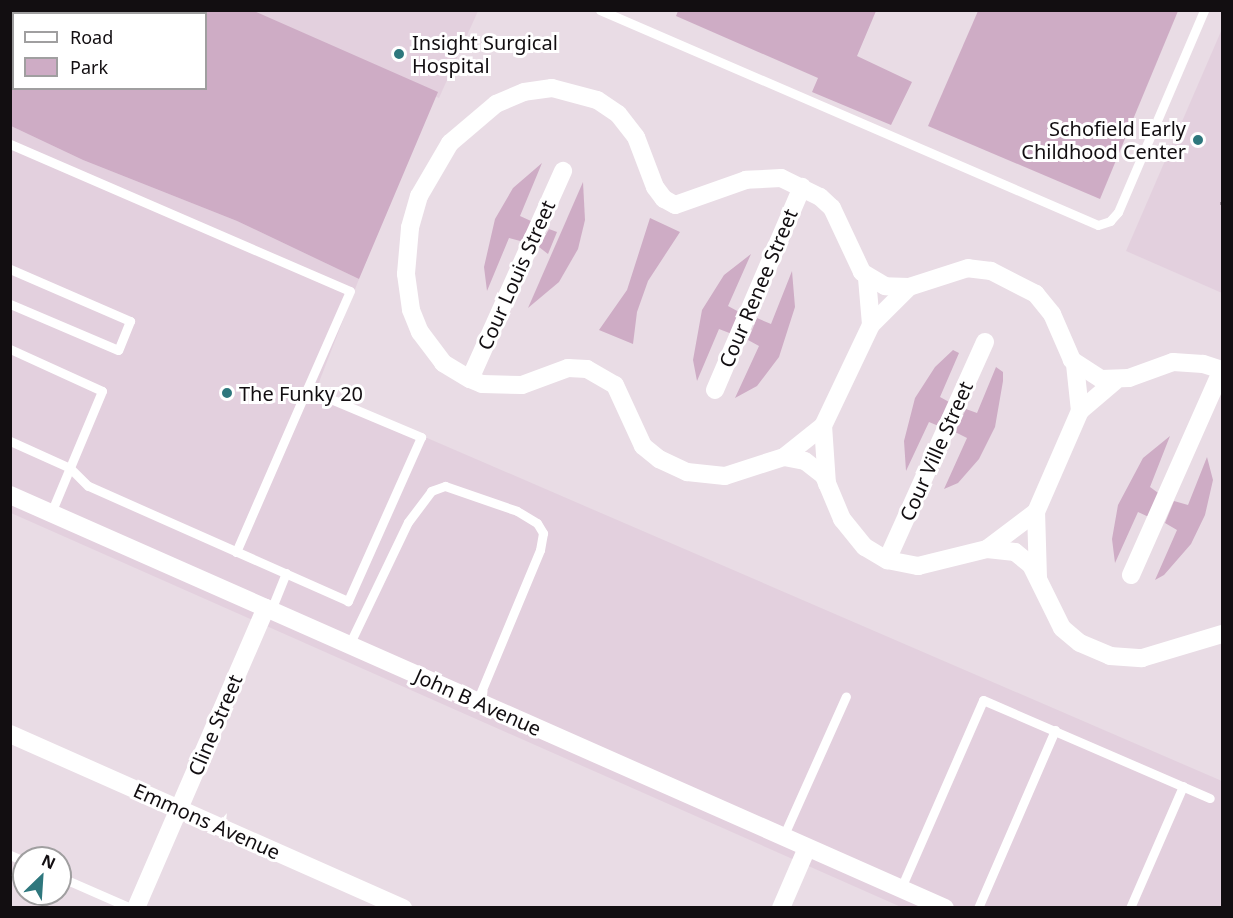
<!DOCTYPE html>
<html>
<head>
<meta charset="utf-8">
<style>
  body { margin:0 }
  #map { position:relative; width:1233px; height:918px; overflow:hidden; background:#e9dce5; font-family:"Noto Sans",sans-serif }
  div>[style] { position:absolute }
  .built>* { inset:0; background:#e3d0de }
  .green>* { inset:0; background:#ceacc5 }
  .path>* { height:3px; margin-top:-1.5px; transform-origin:0; background:repeating-linear-gradient(90deg,#756d72 0 3px,transparent 0 7.5px) }
  .service>* { height:9px; margin:-4.5px; padding:0 4.5px; transform-origin:4.5px; border-radius:4.5px; background:#fff }
  .minor>* { height:18px; margin:-9px; padding:0 9px; transform-origin:9px; border-radius:9px; background:#fff }
  .dots>* { width:16px; height:16px; translate:-50% -50%; box-sizing:border-box; border:3px solid #fff; border-radius:50% }
  span { translate:-50% -50%; white-space:nowrap; text-align:center; line-height:1.15; -webkit-text-stroke:6px #fff; paint-order:stroke }
  .poi-label { font-size:20px; color:#120e11 }
  .left { translate:0 -50%; text-align:left }
  .right { translate:-100% -50%; text-align:right }
  .street-label { font-size:20px; color:#120e11 }
  .frame { position:absolute; inset:0; border:12px solid #120e11; pointer-events:none }
  .legend { position:absolute; left:12px; top:12px; width:195px; height:78px; box-sizing:border-box; background:#fff; border:2px solid #a09fa0; margin:0; padding:8px 10px; list-style:none; font-size:18px; color:#120e11 }
  .legend li { display:flex; align-items:center; gap:12px; height:30px }
  .legend b { width:30px; border:2px solid #a09fa0 }
  .north { position:absolute; left:12px; top:846px; width:60px; height:60px; box-sizing:border-box; background:#fff; border:2px solid #a09fa0; border-radius:50%; rotate:25deg; font-size:16px; font-weight:700; line-height:24px; text-align:center; color:#120e11 }
  .north::after { content:''; display:block; margin:auto; width:21px; height:27px; background:#2e777d; clip-path:polygon(50% 0,100% 100%,50% 72%,0 100%) }
</style>
</head>
<body>
<div id="map">
  <div class="built">
    <div style="clip-path:polygon(241px 11px,478px 11px,439px 98px)"></div>
    <div style="clip-path:polygon(1222px 29px,1222px 293px,1126px 251px)"></div>
    <div style="clip-path:polygon(11px 126px,83px 160px,237px 221px,359px 279px,316px 390px,1222px 781px,1222px 907px,901px 907px,11px 513px)"></div>
  </div>
  <div class="green">
    <div style="clip-path:polygon(evenodd,11px 10px,254px 11px,438px 92px,359px 279px,237px 221px,83px 160px,11px 126px,11px 10px,14px 14px,206px 14px,206px 88px,14px 88px,14px 14px)"></div>
    <div style="clip-path:polygon(678px 11px,876px 11px,857px 56px,912px 82px,891px 125px,812px 92px,818px 78px,676px 16px)"></div>
    <div style="clip-path:polygon(978px 11px,1178px 11px,1100px 199px,928px 126px)"></div>
    <div style="clip-path:polygon(542px 163px,520px 216px,531px 221px,524px 242px,509px 238px,487px 291px,484px 267px,495px 219px,513px 188px)"></div>
    <div style="clip-path:polygon(583px 182px,585px 220px,578px 249px,559px 282px,528px 308px)"></div>
    <div style="clip-path:polygon(650px 218px,680px 232px,648px 281px,637px 312px,633px 344px,599px 330px,627px 290px)"></div>
    <div style="clip-path:polygon(549px 229px,557px 232px,548px 254px,539px 247px)"></div>
    <div style="clip-path:polygon(751px 254px,728px 306px,741px 313px,732px 334px,719px 329px,697px 381px,693px 360px,702px 310px,724px 275px)"></div>
    <div style="clip-path:polygon(792px 271px,795px 307px,779px 357px,757px 386px,735px 398px,759px 346px,748px 340px,757px 318px,771px 324px)"></div>
    <div style="clip-path:polygon(953px 350px,959px 353px,940px 397px,951px 403px,941px 427px,929px 422px,906px 471px,904px 441px,915px 398px,935px 367px)"></div>
    <div style="clip-path:polygon(996px 367px,1003px 372px,1003px 381px,995px 427px,979px 459px,958px 483px,944px 489px,967px 438px,955px 432px,966px 409px,977px 413px)"></div>
    <div style="clip-path:polygon(1170px 436px,1150px 487px,1161px 495px,1151px 518px,1138px 512px,1115px 563px,1112px 539px,1118px 505px,1143px 458px)"></div>
    <div style="clip-path:polygon(1207px 457px,1213px 480px,1205px 515px,1191px 544px,1164px 575px,1155px 580px,1177px 530px,1165px 523px,1174px 501px,1188px 505px)"></div>
  </div>
  <div class="path">
    <div style="left:1222px;top:201px;width:6px;rotate:90deg"></div>
  </div>
  <div class="service">
    <div style="left:600px;top:10px;width:542px;rotate:23.35deg"></div>
    <div style="left:1098px;top:225px;width:13px;rotate:-18deg"></div>
    <div style="left:1110px;top:221px;width:12px;rotate:-48deg"></div>
    <div style="left:1118px;top:212px;width:220px;rotate:-66.9deg"></div>
    <div style="left:10px;top:144px;width:370px;rotate:23.4deg"></div>
    <div style="left:350px;top:291px;width:107px;rotate:113.7deg"></div>
    <div style="left:307px;top:389px;width:124px;rotate:22.8deg"></div>
    <div style="left:421px;top:437px;width:180px;rotate:114deg"></div>
    <div style="left:348px;top:601px;width:284px;rotate:-156.1deg"></div>
    <div style="left:88px;top:486px;width:25px;rotate:-135deg"></div>
    <div style="left:70px;top:468px;width:66px;rotate:-155.8deg"></div>
    <div style="left:10px;top:269px;width:131px;rotate:23.4deg"></div>
    <div style="left:130px;top:321px;width:31px;rotate:112deg"></div>
    <div style="left:118px;top:350px;width:117px;rotate:-156.9deg"></div>
    <div style="left:10px;top:349px;width:101px;rotate:24.5deg"></div>
    <div style="left:102px;top:391px;width:132px;rotate:112.7deg"></div>
    <div style="left:236px;top:552px;width:178px;rotate:-66.5deg"></div>
    <div style="left:271px;top:610px;width:40px;rotate:-68deg"></div>
    <div style="left:349px;top:645px;width:136px;rotate:-64.4deg"></div>
    <div style="left:408px;top:522px;width:39px;rotate:-53deg"></div>
    <div style="left:431px;top:491px;width:15px;rotate:-20deg"></div>
    <div style="left:445px;top:486px;width:76px;rotate:19.1deg"></div>
    <div style="left:517px;top:511px;width:23px;rotate:31deg"></div>
    <div style="left:537px;top:523px;width:12px;rotate:59deg"></div>
    <div style="left:543px;top:533px;width:17px;rotate:100deg"></div>
    <div style="left:540px;top:550px;width:164px;rotate:112.6deg"></div>
    <div style="left:783px;top:837px;width:154px;rotate:-65.9deg"></div>
    <div style="left:10px;top:855px;width:15px;rotate:23deg"></div>
    <div style="left:60px;top:877px;width:77px;rotate:23.6deg"></div>
    <div style="left:901px;top:888px;width:205px;rotate:-66.4deg"></div>
    <div style="left:983px;top:700px;width:247px;rotate:23.4deg"></div>
    <div style="left:978px;top:908px;width:194px;rotate:-66.6deg"></div>
    <div style="left:1130px;top:908px;width:133px;rotate:-66.5deg"></div>
  </div>
  <div class="minor">
    <div style="left:867px;top:278px;width:47px;rotate:85.1deg"></div>
    <div style="left:1222px;top:370px;width:20px;rotate:-162deg"></div>
    <div style="left:1203px;top:364px;width:30px;rotate:-176deg"></div>
    <div style="left:1173px;top:362px;width:47px;rotate:160deg"></div>
    <div style="left:1129px;top:378px;width:28px;rotate:178deg"></div>
    <div style="left:1101px;top:379px;width:35px;rotate:-147deg"></div>
    <div style="left:1072px;top:360px;width:50px;rotate:-113.5deg"></div>
    <div style="left:1052px;top:314px;width:26px;rotate:-129deg"></div>
    <div style="left:1036px;top:294px;width:51px;rotate:-152.9deg"></div>
    <div style="left:991px;top:271px;width:23px;rotate:-173deg"></div>
    <div style="left:968px;top:268px;width:62px;rotate:162.1deg"></div>
    <div style="left:909px;top:287px;width:24px;rotate:-178deg"></div>
    <div style="left:885px;top:286px;width:27px;rotate:-149deg"></div>
    <div style="left:862px;top:272px;width:71px;rotate:-115.1deg"></div>
    <div style="left:832px;top:208px;width:16px;rotate:-137deg"></div>
    <div style="left:820px;top:197px;width:43px;rotate:-154deg"></div>
    <div style="left:781px;top:178px;width:35px;rotate:177deg"></div>
    <div style="left:746px;top:180px;width:75px;rotate:160.6deg"></div>
    <div style="left:675px;top:205px;width:13px;rotate:-151deg"></div>
    <div style="left:664px;top:199px;width:15px;rotate:-127deg"></div>
    <div style="left:655px;top:187px;width:53px;rotate:-110.8deg"></div>
    <div style="left:636px;top:137px;width:29px;rotate:-128deg"></div>
    <div style="left:618px;top:114px;width:25px;rotate:-146deg"></div>
    <div style="left:597px;top:100px;width:47px;rotate:-165.1deg"></div>
    <div style="left:552px;top:88px;width:28px;rotate:172deg"></div>
    <div style="left:524px;top:92px;width:30px;rotate:157deg"></div>
    <div style="left:496px;top:104px;width:60px;rotate:139.7deg"></div>
    <div style="left:450px;top:143px;width:61px;rotate:120.3deg"></div>
    <div style="left:419px;top:196px;width:33px;rotate:106deg"></div>
    <div style="left:410px;top:228px;width:46px;rotate:95deg"></div>
    <div style="left:406px;top:274px;width:36px;rotate:82deg"></div>
    <div style="left:411px;top:310px;width:24px;rotate:68deg"></div>
    <div style="left:420px;top:332px;width:39px;rotate:53deg"></div>
    <div style="left:443px;top:363px;width:31px;rotate:31deg"></div>
    <div style="left:470px;top:379px;width:13px;rotate:23deg"></div>
    <div style="left:482px;top:384px;width:40px;rotate:1.4deg"></div>
    <div style="left:522px;top:385px;width:49px;rotate:-20.3deg"></div>
    <div style="left:568px;top:368px;width:19px;rotate:3deg"></div>
    <div style="left:587px;top:369px;width:32px;rotate:30deg"></div>
    <div style="left:615px;top:385px;width:67px;rotate:65.3deg"></div>
    <div style="left:643px;top:446px;width:21px;rotate:39deg"></div>
    <div style="left:659px;top:459px;width:31px;rotate:25deg"></div>
    <div style="left:687px;top:472px;width:38px;rotate:6deg"></div>
    <div style="left:725px;top:476px;width:62px;rotate:-17.9deg"></div>
    <div style="left:784px;top:457px;width:21px;rotate:11deg"></div>
    <div style="left:805px;top:461px;width:24px;rotate:38deg"></div>
    <div style="left:824px;top:476px;width:47px;rotate:67.3deg"></div>
    <div style="left:842px;top:519px;width:36px;rotate:51deg"></div>
    <div style="left:865px;top:547px;width:26px;rotate:31deg"></div>
    <div style="left:887px;top:560px;width:32px;rotate:11deg"></div>
    <div style="left:918px;top:566px;width:71px;rotate:-13.8deg"></div>
    <div style="left:987px;top:549px;width:28px;rotate:6deg"></div>
    <div style="left:1015px;top:552px;width:21px;rotate:39deg"></div>
    <div style="left:1031px;top:565px;width:70px;rotate:63.8deg"></div>
    <div style="left:1062px;top:628px;width:23px;rotate:40deg"></div>
    <div style="left:1080px;top:643px;width:33px;rotate:23deg"></div>
    <div style="left:1110px;top:656px;width:32px;rotate:4deg"></div>
    <div style="left:1142px;top:658px;width:84px;rotate:-16.7deg"></div>
    <div style="left:470px;top:379px;width:228px;rotate:-65.9deg"></div>
    <div style="left:715px;top:390px;width:221px;rotate:-66.8deg"></div>
    <div style="left:1080px;top:411px;width:46px;rotate:-40.6deg"></div>
    <div style="left:784px;top:457px;width:50px;rotate:-38.5deg"></div>
    <div style="left:827px;top:484px;width:58px;rotate:-93.9deg"></div>
    <div style="left:823px;top:426px;width:112px;rotate:-64.6deg"></div>
    <div style="left:871px;top:325px;width:54px;rotate:-45deg"></div>
    <div style="left:10px;top:495px;width:1022px;rotate:23.83deg"></div>
    <div style="left:987px;top:549px;width:61px;rotate:-37.1deg"></div>
    <div style="left:887px;top:560px;width:239px;rotate:-65.8deg"></div>
    <div style="left:1131px;top:575px;width:224px;rotate:-66.1deg"></div>
    <div style="left:1038px;top:578px;width:66px;rotate:-91.7deg"></div>
    <div style="left:1036px;top:512px;width:110px;rotate:-66.5deg"></div>
    <div style="left:1080px;top:411px;width:47px;rotate:-96.1deg"></div>
    <div style="left:10px;top:734px;width:430px;rotate:23.9deg"></div>
    <div style="left:136px;top:908px;width:327px;rotate:-66.6deg"></div>
    <div style="left:781px;top:908px;width:65px;rotate:-66.6deg"></div>
  </div>
  <div class="dots">
    <div style="left:399px;top:54px;background:#2e777d"></div>
    <div style="left:1198px;top:140px;background:#2e777d"></div>
    <div style="left:227px;top:393px;background:#2e777d"></div>
  </div>
  <div class="poi-label">
    <span class="left" style="left:412px;top:54px">Insight Surgical<br>Hospital</span>
    <span class="right" style="left:1186px;top:140px">Schofield Early<br>Childhood Center</span>
    <span class="left" style="left:239px;top:393px">The Funky 20</span>
  </div>
  <div class="street-label">
    <span style="left:516px;top:275px;rotate:-66deg">Cour Louis Street</span>
    <span style="left:758px;top:288px;rotate:-67deg">Cour Renee Street</span>
    <span style="left:936px;top:451px;rotate:-66deg">Cour Ville Street</span>
    <span style="left:478px;top:702px;rotate:24deg">John B Avenue</span>
    <span style="left:215px;top:725px;rotate:-67deg">Cline Street</span>
    <span style="left:207px;top:821px;rotate:24deg">Emmons Avenue</span>
  </div>
  <div class="frame"></div>
  <ul class="legend">
  <li><b style="height:8px;background:#fff"></b>Road</li>
  <li><b style="height:16px;background:#ceacc5"></b>Park</li>
  </ul>
  <div class="north">N</div>
</div>
</body>
</html>
